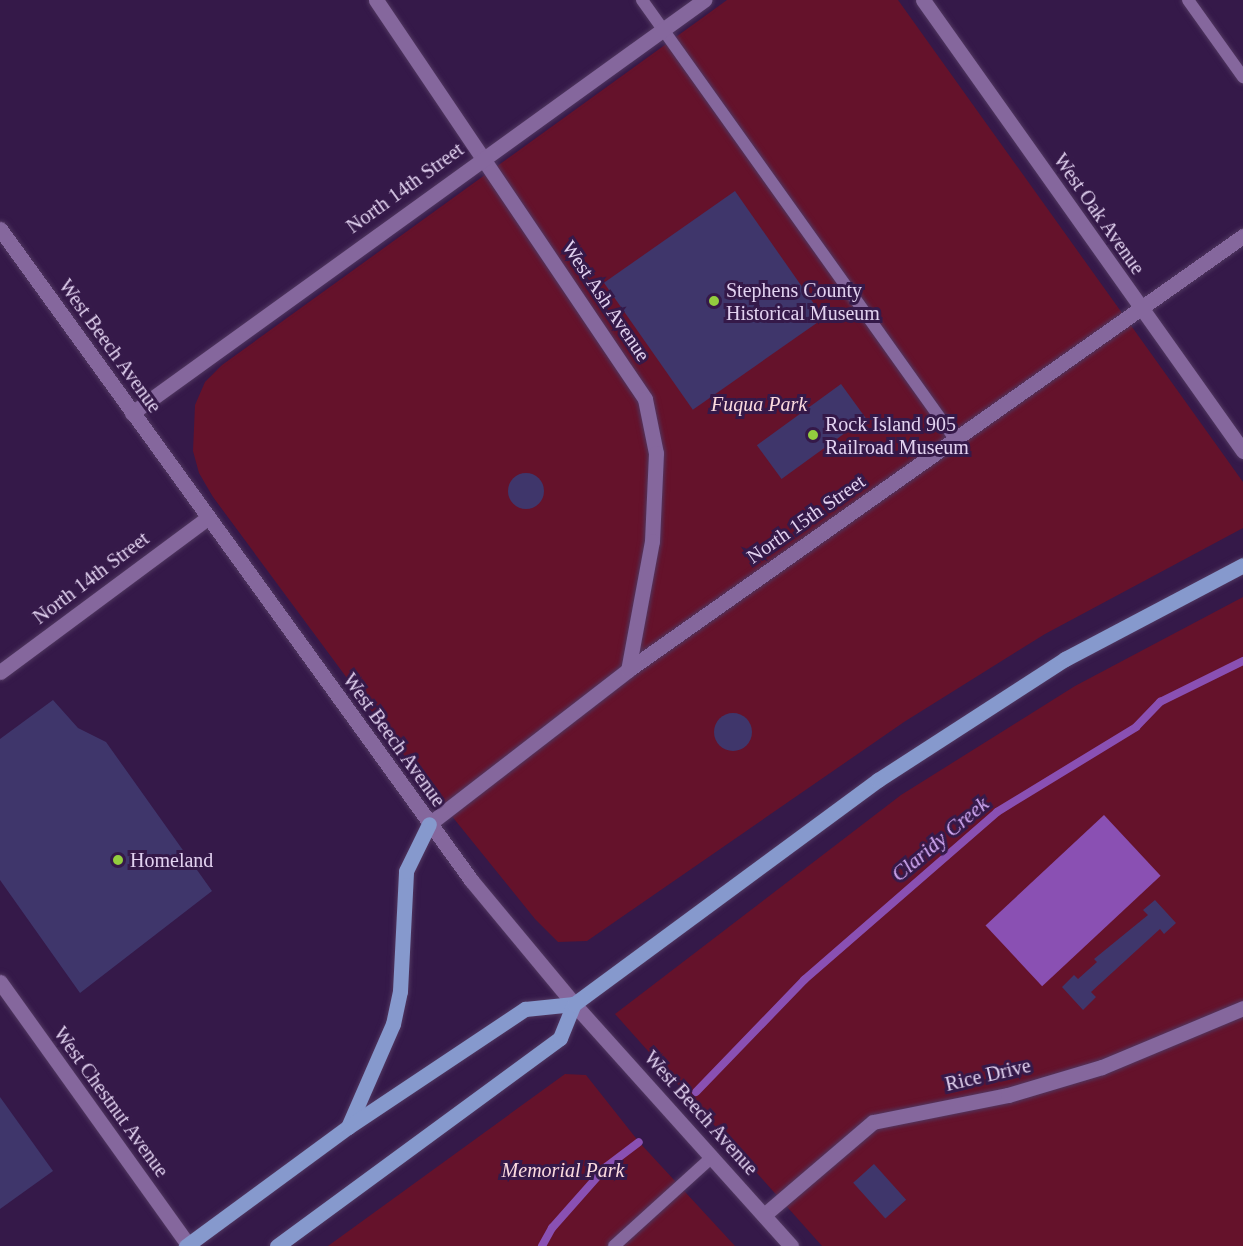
<!DOCTYPE html>
<html>
<head>
<meta charset="utf-8">
<style>
  body { margin:0 }
  #map { position:relative; width:1243px; height:1246px; overflow:hidden; background:#351949; font-family:Georgia,serif }
  div>[style] { position:absolute }
  .green>* { inset:0; background:#65122b }
  .water>* { inset:0; background:#8a50b3; transform-origin:0 0 }
  .stream>* { height:8px; margin:-4px; padding:0 4px; transform-origin:4px; border-radius:4px; background:#8a50b3 }
  .building>* { inset:0; background:#3f366b; transform-origin:0 0 }
  .round { border-radius:50% }
  .roads { filter:drop-shadow(0 0 2px #503760) drop-shadow(0 0 2px #503760) }
  .lane>* { height:12px; margin:-6px; padding:0 6px; transform-origin:6px; border-radius:6px; background:#85679d }
  .street>* { height:15px; margin:-7.5px; padding:0 7.5px; transform-origin:7.5px; border-radius:7.5px; background:#85679d }
  .secondary>* { height:15px; margin:-7.5px; padding:0 7.5px; transform-origin:7.5px; border-radius:7.5px; background:#85679d }
  .primary>* { height:15px; margin:-7.5px; padding:0 7.5px; transform-origin:7.5px; border-radius:7.5px; background:#8699cd }
  .dots>* { width:16px; height:16px; translate:-50% -50%; box-sizing:border-box; border:3px solid #351949; border-radius:50% }
  span { translate:-50% -50%; white-space:nowrap; text-align:center; line-height:1.15; -webkit-text-stroke:6px #351949; paint-order:stroke }
  .street-label { font-size:20px; color:#e2d2f0 }
  .poi-label { font-size:20px; color:#e2d2f0 }
  .left { translate:0 -50%; text-align:left }
  .park-label { font-size:20px; color:#fbdade; font-style:italic }
  .water-label { font-size:21px; color:#d5acf7; font-style:italic }
</style>
</head>
<body>
<div id="map">
  <div class="green">
    <div style="clip-path:polygon(727px 0,898px 0,1243px 482px,1243px 528px,1045px 634px,904px 722px,587px 941px,558px 942px,535px 919px,421px 778px,213px 497px,199px 473px,193px 451px,195px 405px,205px 382px,222px 365px)"></div>
    <div style="clip-path:polygon(1243px 597px,1243px 1246px,822px 1246px,615px 1014px,901px 795px,1075px 686px)"></div>
    <div style="clip-path:polygon(565px 1074px,586px 1075px,639px 1142px,735px 1246px,328px 1246px)"></div>
  </div>
  <div class="water">
    <div style="left:1104px;top:815px;width:83px;height:162px;rotate:47deg"></div>
  </div>
  <div class="stream">
    <div style="left:696px;top:1092px;width:156px;rotate:-46deg"></div>
    <div style="left:804px;top:980px;width:256px;rotate:-41deg"></div>
    <div style="left:997px;top:812px;width:163px;rotate:-31.4deg"></div>
    <div style="left:1136px;top:727px;width:35px;rotate:-46deg"></div>
    <div style="left:1160px;top:702px;width:93px;rotate:-26.3deg"></div>
    <div style="left:542px;top:1246px;width:21px;rotate:-61deg"></div>
    <div style="left:552px;top:1228px;width:81px;rotate:-48.5deg"></div>
    <div style="left:606px;top:1167px;width:41px;rotate:-37.1deg"></div>
  </div>
  <div class="building">
    <div style="left:735px;top:191px;width:155px;height:160px;rotate:55deg"></div>
    <div style="left:841px;top:384px;width:42px;height:104px;rotate:54deg"></div>
    <div class="round" style="left:508px;top:473px;width:36px;height:36px"></div>
    <div style="clip-path:polygon(53px 700px,78px 728px,106px 742px,212px 891px,80px 993px,0 880px,0 739px)"></div>
    <div class="round" style="left:714px;top:713px;width:38px;height:38px"></div>
    <div style="clip-path:polygon(1155px 900px,1176px 923px,1164px 934px,1160px 929px,1091px 992px,1096px 997px,1083px 1010px,1062px 987px,1074px 975px,1078px 979px,1097px 962px,1094px 959px,1148px 915px,1143px 910px)"></div>
    <div style="clip-path:polygon(0 1097px,53px 1171px,0 1209px)"></div>
    <div style="left:874px;top:1164px;width:48px;height:28px;rotate:48deg"></div>
  </div>
  <div class="roads">
    <div class="lane">
      <div style="left:642px;top:0;width:539px;rotate:54.51deg"></div>
      <div style="left:1188px;top:0;width:95px;rotate:54.5deg"></div>
      <div style="left:614px;top:1246px;width:132px;rotate:-42.2deg"></div>
    </div>
    <div class="street">
      <div style="left:376px;top:0;width:481px;rotate:56deg"></div>
      <div style="left:645px;top:399px;width:55px;rotate:78.5deg"></div>
      <div style="left:656px;top:453px;width:88px;rotate:92.6deg"></div>
      <div style="left:652px;top:541px;width:131px;rotate:100.5deg"></div>
      <div style="left:923px;top:0;width:553px;rotate:54.64deg"></div>
      <div style="left:132px;top:413px;width:706px;rotate:-35.83deg"></div>
      <div style="left:0;top:672px;width:258px;rotate:-36.6deg"></div>
      <div style="left:429px;top:824px;width:252px;rotate:-37.7deg"></div>
      <div style="left:628px;top:670px;width:753px;rotate:-35.21deg"></div>
      <div style="left:0;top:982px;width:325px;rotate:54.4deg"></div>
      <div style="left:764px;top:1215px;width:143px;rotate:-40.5deg"></div>
      <div style="left:873px;top:1122px;width:138px;rotate:-11.3deg"></div>
      <div style="left:1008px;top:1095px;width:98px;rotate:-16.6deg"></div>
      <div style="left:1102px;top:1067px;width:153px;rotate:-22.7deg"></div>
    </div>
    <div class="secondary">
      <div style="left:0;top:229px;width:804px;rotate:54.11deg"></div>
      <div style="left:471px;top:880px;width:161px;rotate:50.3deg"></div>
      <div style="left:574px;top:1004px;width:325px;rotate:48.1deg"></div>
    </div>
    <div class="primary">
      <div style="left:348px;top:1127px;width:112px;rotate:-66.4deg"></div>
      <div style="left:393px;top:1024px;width:34px;rotate:-78deg"></div>
      <div style="left:400px;top:991px;width:120px;rotate:-87.1deg"></div>
      <div style="left:406px;top:871px;width:52px;rotate:-63.9deg"></div>
      <div style="left:186px;top:1246px;width:201px;rotate:-36.3deg"></div>
      <div style="left:348px;top:1127px;width:213px;rotate:-33.7deg"></div>
      <div style="left:525px;top:1009px;width:49px;rotate:-5.8deg"></div>
      <div style="left:277px;top:1246px;width:351px;rotate:-36.3deg"></div>
      <div style="left:560px;top:1038px;width:37px;rotate:-68deg"></div>
      <div style="left:574px;top:1004px;width:378px;rotate:-36.4deg"></div>
      <div style="left:878px;top:780px;width:223px;rotate:-32.9deg"></div>
      <div style="left:1065px;top:659px;width:201px;rotate:-27.8deg"></div>
    </div>
  </div>
  <div class="dots">
    <div style="left:714px;top:301px;background:#93cd3e"></div>
    <div style="left:813px;top:435px;background:#93cd3e"></div>
    <div style="left:118px;top:860px;background:#93cd3e"></div>
  </div>
  <div class="street-label">
    <span style="left:405px;top:188px;rotate:-36deg">North 14th Street</span>
    <span style="left:1099px;top:214px;rotate:55deg">West Oak Avenue</span>
    <span style="left:606px;top:301px;rotate:56deg">West Ash Avenue</span>
    <span style="left:110px;top:346px;rotate:54deg">West Beech Avenue</span>
    <span style="left:806px;top:519px;rotate:-35deg">North 15th Street</span>
    <span style="left:91px;top:578px;rotate:-37deg">North 14th Street</span>
    <span style="left:394px;top:740px;rotate:54deg">West Beech Avenue</span>
    <span style="left:988px;top:1075px;rotate:-13deg">Rice Drive</span>
    <span style="left:111px;top:1102px;rotate:54deg">West Chestnut Avenue</span>
    <span style="left:701px;top:1113px;rotate:48deg">West Beech Avenue</span>
  </div>
  <div class="poi-label">
    <span class="left" style="left:726px;top:302px">Stephens County<br>Historical Museum</span>
    <span class="left" style="left:825px;top:436px">Rock Island 905<br>Railroad Museum</span>
    <span class="left" style="left:130px;top:860px">Homeland</span>
  </div>
  <div class="park-label">
    <span style="left:759px;top:404px">Fuqua Park</span>
    <span style="left:563px;top:1170px">Memorial Park</span>
  </div>
  <div class="water-label">
    <span style="left:940px;top:839px;rotate:-40deg">Claridy Creek</span>
  </div>
</div>
</body>
</html>
